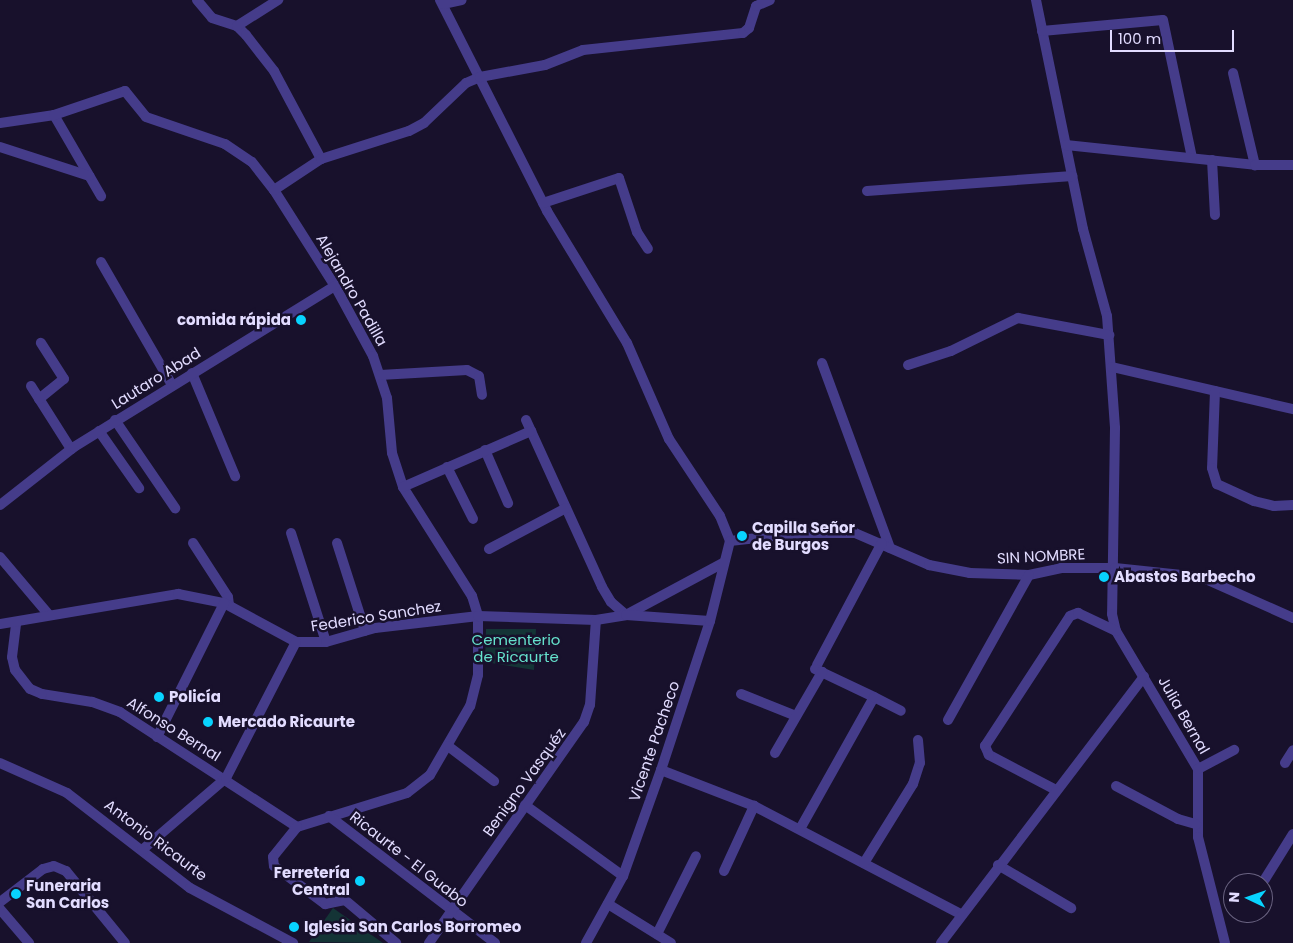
<!DOCTYPE html>
<html>
<head>
<meta charset="utf-8">
<style>
  body { margin:0 }
  #map { position:relative; width:1293px; height:943px; overflow:hidden; background:#18112c; font-family:Poppins,sans-serif }
  div>[style] { position:absolute }
  .green>* { inset:0; background:#143436 }
  .minor>* { height:10px; margin:-5px; padding:0 5px; transform-origin:5px; border-radius:5px; background:#453c8a }
  .dots>* { width:14px; height:14px; translate:-50% -50%; box-sizing:border-box; border:2px solid #18112c; border-radius:50% }
  span { translate:-50% -50%; white-space:nowrap; text-align:center; line-height:1.15; -webkit-text-stroke:5px #18112c; paint-order:stroke }
  .street-label { font-size:15px; color:#e2dcff }
  .poi-label { font-size:15px; color:#e2dcff; font-weight:700 }
  .right { translate:-100% -50%; text-align:right }
  .left { translate:0 -50%; text-align:left }
  .park-label { font-size:15px; color:#65e1cc }
  .north { position:absolute; left:1223px; top:873px; width:50px; height:50px; box-sizing:border-box; background:#18112c; border:1px solid #696280; border-radius:50%; rotate:273deg; font-size:14px; font-weight:700; line-height:20px; text-align:center; color:#e2dcff }
  .north::after { content:''; display:block; margin:auto; width:18px; height:22px; background:#08d3ff; clip-path:polygon(50% 0,100% 100%,50% 72%,0 100%) }
  .scale { position:absolute; left:1110px; top:30px; width:124px; height:22px; box-sizing:border-box; border:2px solid #e2dcff; border-top:0; padding-left:6px; font-size:15px; line-height:18px; white-space:nowrap; color:#e2dcff; -webkit-text-stroke:4px #18112c; paint-order:stroke }
</style>
</head>
<body>
<div id="map">
  <div class="green">
    <div style="clip-path:polygon(486px 629px,536px 629px,534px 670px,485px 662px)"></div>
    <div style="clip-path:polygon(333px 908px,383px 943px,309px 942px)"></div>
  </div>
  <div class="minor">
    <div style="left:197px;top:0;width:23px;rotate:50deg"></div>
    <div style="left:212px;top:18px;width:26px;rotate:18deg"></div>
    <div style="left:237px;top:26px;width:13px;rotate:45deg"></div>
    <div style="left:246px;top:35px;width:46px;rotate:52.1deg"></div>
    <div style="left:274px;top:71px;width:100px;rotate:61.9deg"></div>
    <div style="left:440px;top:0;width:237px;rotate:63.1deg"></div>
    <div style="left:547px;top:211px;width:154px;rotate:58.8deg"></div>
    <div style="left:627px;top:343px;width:105px;rotate:66.4deg"></div>
    <div style="left:669px;top:439px;width:92px;rotate:56.5deg"></div>
    <div style="left:720px;top:516px;width:27px;rotate:68deg"></div>
    <div style="left:1036px;top:0;width:234px;rotate:78.4deg"></div>
    <div style="left:1083px;top:229px;width:90px;rotate:74.6deg"></div>
    <div style="left:1107px;top:316px;width:112px;rotate:85.9deg"></div>
    <div style="left:1115px;top:428px;width:186px;rotate:90.9deg"></div>
    <div style="left:1112px;top:614px;width:17px;rotate:77deg"></div>
    <div style="left:1116px;top:631px;width:161px;rotate:59.3deg"></div>
    <div style="left:1198px;top:769px;width:68px;rotate:90deg"></div>
    <div style="left:1198px;top:837px;width:109px;rotate:75.7deg"></div>
    <div style="left:443px;top:4px;width:19px;rotate:-12deg"></div>
    <div style="left:237px;top:26px;width:49px;rotate:-32.4deg"></div>
    <div style="left:1042px;top:31px;width:121px;rotate:-5.2deg"></div>
    <div style="left:1163px;top:20px;width:141px;rotate:78.1deg"></div>
    <div style="left:1233px;top:73px;width:95px;rotate:76.6deg"></div>
    <div style="left:54px;top:115px;width:94px;rotate:59.9deg"></div>
    <div style="left:0;top:123px;width:55px;rotate:-8.4deg"></div>
    <div style="left:54px;top:115px;width:75px;rotate:-18.7deg"></div>
    <div style="left:125px;top:91px;width:33px;rotate:51deg"></div>
    <div style="left:146px;top:117px;width:83px;rotate:18.9deg"></div>
    <div style="left:225px;top:144px;width:32px;rotate:34deg"></div>
    <div style="left:252px;top:162px;width:36px;rotate:52deg"></div>
    <div style="left:274px;top:190px;width:114px;rotate:57.6deg"></div>
    <div style="left:335px;top:286px;width:80px;rotate:61.5deg"></div>
    <div style="left:373px;top:356px;width:44px;rotate:71.6deg"></div>
    <div style="left:387px;top:398px;width:55px;rotate:84.8deg"></div>
    <div style="left:392px;top:453px;width:36px;rotate:72deg"></div>
    <div style="left:403px;top:487px;width:129px;rotate:57.7deg"></div>
    <div style="left:472px;top:596px;width:21px;rotate:73deg"></div>
    <div style="left:478px;top:616px;width:59px;rotate:90deg"></div>
    <div style="left:478px;top:675px;width:32px;rotate:104deg"></div>
    <div style="left:470px;top:706px;width:80px;rotate:120.1deg"></div>
    <div style="left:430px;top:775px;width:29px;rotate:142deg"></div>
    <div style="left:407px;top:793px;width:115px;rotate:162.8deg"></div>
    <div style="left:297px;top:827px;width:211px;rotate:-147deg"></div>
    <div style="left:120px;top:712px;width:30px;rotate:-160deg"></div>
    <div style="left:92px;top:702px;width:51px;rotate:-170.9deg"></div>
    <div style="left:42px;top:694px;width:13px;rotate:-157deg"></div>
    <div style="left:30px;top:689px;width:24px;rotate:-128deg"></div>
    <div style="left:15px;top:670px;width:13px;rotate:-103deg"></div>
    <div style="left:12px;top:657px;width:35px;rotate:-83deg"></div>
    <div style="left:1066px;top:145px;width:190px;rotate:6deg"></div>
    <div style="left:1255px;top:165px;width:38px"></div>
    <div style="left:0;top:147px;width:94px;rotate:18deg"></div>
    <div style="left:1212px;top:160px;width:55px;rotate:86.9deg"></div>
    <div style="left:274px;top:190px;width:56px;rotate:-33.4deg"></div>
    <div style="left:321px;top:159px;width:92px;rotate:-17.7deg"></div>
    <div style="left:409px;top:131px;width:17px;rotate:-28deg"></div>
    <div style="left:424px;top:123px;width:58px;rotate:-43.6deg"></div>
    <div style="left:466px;top:83px;width:15px;rotate:-23deg"></div>
    <div style="left:480px;top:77px;width:66px;rotate:-10.5deg"></div>
    <div style="left:545px;top:65px;width:41px;rotate:-21.5deg"></div>
    <div style="left:583px;top:50px;width:161px;rotate:-6.1deg"></div>
    <div style="left:743px;top:33px;width:8px;rotate:-40deg"></div>
    <div style="left:749px;top:28px;width:23px;rotate:-72deg"></div>
    <div style="left:756px;top:6px;width:15px;rotate:-23deg"></div>
    <div style="left:867px;top:191px;width:206px;rotate:-4.2deg"></div>
    <div style="left:543px;top:203px;width:80px;rotate:-18.2deg"></div>
    <div style="left:619px;top:178px;width:57px;rotate:71.6deg"></div>
    <div style="left:637px;top:232px;width:20px;rotate:57deg"></div>
    <div style="left:101px;top:262px;width:142px;rotate:60deg"></div>
    <div style="left:822px;top:363px;width:197px;rotate:69.8deg"></div>
    <div style="left:908px;top:365px;width:45px;rotate:-18deg"></div>
    <div style="left:951px;top:351px;width:75px;rotate:-26.2deg"></div>
    <div style="left:1018px;top:318px;width:93px;rotate:10.6deg"></div>
    <div style="left:1112px;top:367px;width:186px;rotate:13.1deg"></div>
    <div style="left:192px;top:373px;width:112px;rotate:67.3deg"></div>
    <div style="left:380px;top:375px;width:87px;rotate:-3.3deg"></div>
    <div style="left:467px;top:370px;width:13px;rotate:27deg"></div>
    <div style="left:479px;top:376px;width:19px;rotate:81deg"></div>
    <div style="left:31px;top:386px;width:75px;rotate:57.6deg"></div>
    <div style="left:1215px;top:391px;width:77px;rotate:92.2deg"></div>
    <div style="left:1212px;top:468px;width:17px;rotate:73deg"></div>
    <div style="left:1217px;top:484px;width:41px;rotate:24.7deg"></div>
    <div style="left:1254px;top:501px;width:21px;rotate:14deg"></div>
    <div style="left:1274px;top:506px;width:19px;rotate:-3deg"></div>
    <div style="left:39px;top:399px;width:32px;rotate:-39deg"></div>
    <div style="left:64px;top:379px;width:43px;rotate:-122.6deg"></div>
    <div style="left:115px;top:420px;width:107px;rotate:55.7deg"></div>
    <div style="left:526px;top:420px;width:183px;rotate:65.5deg"></div>
    <div style="left:602px;top:587px;width:17px;rotate:59deg"></div>
    <div style="left:611px;top:602px;width:20px;rotate:41deg"></div>
    <div style="left:626px;top:615px;width:110px;rotate:-28.2deg"></div>
    <div style="left:99px;top:431px;width:70px;rotate:54.9deg"></div>
    <div style="left:485px;top:450px;width:58px;rotate:66.5deg"></div>
    <div style="left:447px;top:467px;width:58px;rotate:63.4deg"></div>
    <div style="left:403px;top:487px;width:140px;rotate:-23.6deg"></div>
    <div style="left:0;top:505px;width:94px;rotate:-38.1deg"></div>
    <div style="left:74px;top:447px;width:307px;rotate:-31.7deg"></div>
    <div style="left:291px;top:533px;width:114px;rotate:72.2deg"></div>
    <div style="left:730px;top:541px;width:73px;rotate:-6.3deg"></div>
    <div style="left:803px;top:533px;width:52px"></div>
    <div style="left:855px;top:533px;width:81px;rotate:23.4deg"></div>
    <div style="left:929px;top:565px;width:42px;rotate:11deg"></div>
    <div style="left:970px;top:573px;width:59px;rotate:1.9deg"></div>
    <div style="left:1029px;top:575px;width:33px;rotate:-12deg"></div>
    <div style="left:1061px;top:568px;width:54px"></div>
    <div style="left:1115px;top:568px;width:86px;rotate:6deg"></div>
    <div style="left:1201px;top:577px;width:101px;rotate:24deg"></div>
    <div style="left:193px;top:543px;width:64px;rotate:57.1deg"></div>
    <div style="left:228px;top:597px;width:8px;rotate:83deg"></div>
    <div style="left:337px;top:543px;width:92px;rotate:72.3deg"></div>
    <div style="left:489px;top:549px;width:87px;rotate:-28deg"></div>
    <div style="left:0;top:557px;width:76px;rotate:49.8deg"></div>
    <div style="left:0;top:624px;width:181px;rotate:-9.6deg"></div>
    <div style="left:178px;top:594px;width:47px;rotate:11.1deg"></div>
    <div style="left:224px;top:603px;width:82px;rotate:28.4deg"></div>
    <div style="left:296px;top:642px;width:30px"></div>
    <div style="left:326px;top:642px;width:51px;rotate:-15.9deg"></div>
    <div style="left:375px;top:628px;width:104px;rotate:-6.6deg"></div>
    <div style="left:478px;top:616px;width:118px;rotate:1.9deg"></div>
    <div style="left:596px;top:620px;width:30px;rotate:-9deg"></div>
    <div style="left:626px;top:615px;width:84px;rotate:4.1deg"></div>
    <div style="left:817px;top:665px;width:138px;rotate:-62deg"></div>
    <div style="left:815px;top:669px;width:65px;rotate:25.4deg"></div>
    <div style="left:741px;top:694px;width:59px;rotate:21.8deg"></div>
    <div style="left:948px;top:720px;width:166px;rotate:-60.8deg"></div>
    <div style="left:157px;top:737px;width:150px;rotate:-63.4deg"></div>
    <div style="left:448px;top:746px;width:58px;rotate:37.3deg"></div>
    <div style="left:775px;top:753px;width:94px;rotate:-59.9deg"></div>
    <div style="left:0;top:763px;width:73px;rotate:24.1deg"></div>
    <div style="left:67px;top:793px;width:155px;rotate:37.7deg"></div>
    <div style="left:190px;top:888px;width:117px;rotate:28.1deg"></div>
    <div style="left:1285px;top:763px;width:15px;rotate:-58deg"></div>
    <div style="left:1198px;top:769px;width:41px;rotate:-27.8deg"></div>
    <div style="left:661px;top:770px;width:100px;rotate:21.2deg"></div>
    <div style="left:754px;top:806px;width:233px;rotate:27.6deg"></div>
    <div style="left:1116px;top:786px;width:70px;rotate:28deg"></div>
    <div style="left:1178px;top:819px;width:19px;rotate:16deg"></div>
    <div style="left:1056px;top:790px;width:76px;rotate:-152.4deg"></div>
    <div style="left:989px;top:755px;width:10px;rotate:-114deg"></div>
    <div style="left:985px;top:746px;width:155px;rotate:-56.8deg"></div>
    <div style="left:1070px;top:616px;width:9px;rotate:-21deg"></div>
    <div style="left:1078px;top:613px;width:42px;rotate:25.3deg"></div>
    <div style="left:525px;top:805px;width:121px;rotate:35.9deg"></div>
    <div style="left:329px;top:816px;width:209px;rotate:37.4deg"></div>
    <div style="left:297px;top:827px;width:38px;rotate:129deg"></div>
    <div style="left:273px;top:857px;width:9px;rotate:84deg"></div>
    <div style="left:274px;top:866px;width:64px;rotate:36.7deg"></div>
    <div style="left:325px;top:904px;width:20px;rotate:-11deg"></div>
    <div style="left:345px;top:900px;width:67px;rotate:40.1deg"></div>
    <div style="left:800px;top:829px;width:151px;rotate:-60.7deg"></div>
    <div style="left:874px;top:697px;width:30px;rotate:27deg"></div>
    <div style="left:142px;top:850px;width:111px;rotate:-40.6deg"></div>
    <div style="left:226px;top:778px;width:153px;rotate:-62.8deg"></div>
    <div style="left:864px;top:863px;width:93px;rotate:-58.2deg"></div>
    <div style="left:913px;top:784px;width:22px;rotate:-72deg"></div>
    <div style="left:920px;top:763px;width:23px;rotate:-95deg"></div>
    <div style="left:998px;top:865px;width:85px;rotate:30.5deg"></div>
    <div style="left:724px;top:871px;width:72px;rotate:-65.2deg"></div>
    <div style="left:1265px;top:879px;width:53px;rotate:-58.1deg"></div>
    <div style="left:0;top:902px;width:54px;rotate:-37.5deg"></div>
    <div style="left:43px;top:869px;width:11px;rotate:-15deg"></div>
    <div style="left:54px;top:866px;width:13px;rotate:23deg"></div>
    <div style="left:66px;top:871px;width:93px;rotate:50.7deg"></div>
    <div style="left:608px;top:904px;width:74px;rotate:31.8deg"></div>
    <div style="left:0;top:909px;width:45px;rotate:49.5deg"></div>
    <div style="left:657px;top:934px;width:87px;rotate:-63.4deg"></div>
    <div style="left:429px;top:943px;width:270px;rotate:-55deg"></div>
    <div style="left:584px;top:722px;width:18px;rotate:-71deg"></div>
    <div style="left:590px;top:705px;width:85px;rotate:-86deg"></div>
    <div style="left:586px;top:943px;width:77px;rotate:-61.1deg"></div>
    <div style="left:623px;top:876px;width:113px;rotate:-70.3deg"></div>
    <div style="left:661px;top:770px;width:157px;rotate:-71.8deg"></div>
    <div style="left:710px;top:621px;width:82px;rotate:-76deg"></div>
    <div style="left:941px;top:943px;width:335px;rotate:-52.7deg"></div>
  </div>
  <div class="dots">
    <div style="left:301px;top:320px;background:#08d3ff"></div>
    <div style="left:742px;top:536px;background:#08d3ff"></div>
    <div style="left:1104px;top:577px;background:#08d3ff"></div>
    <div style="left:159px;top:697px;background:#08d3ff"></div>
    <div style="left:208px;top:722px;background:#08d3ff"></div>
    <div style="left:360px;top:881px;background:#08d3ff"></div>
    <div style="left:16px;top:894px;background:#08d3ff"></div>
    <div style="left:294px;top:927px;background:#08d3ff"></div>
  </div>
  <div class="street-label">
    <span style="left:352px;top:290px;rotate:60deg">Alejandro Padilla</span>
    <span style="left:156px;top:378px;rotate:-32deg">Lautaro Abad</span>
    <span style="left:1041px;top:556px;rotate:-3deg">SIN NOMBRE</span>
    <span style="left:376px;top:616px;rotate:-9deg">Federico Sanchez</span>
    <span style="left:1184px;top:715px;rotate:60deg">Julia Bernal</span>
    <span style="left:174px;top:729px;rotate:32deg">Alfonso Bernal</span>
    <span style="left:654px;top:741px;rotate:-71deg">Vicente Pacheco</span>
    <span style="left:524px;top:782px;rotate:-54deg">Benigno Vasquéz</span>
    <span style="left:156px;top:840px;rotate:37deg">Antonio Ricaurte</span>
    <span style="left:409px;top:859px;rotate:38deg">Ricaurte - El Guabo</span>
  </div>
  <div class="poi-label">
    <span class="right" style="left:291px;top:320px">comida rápida</span>
    <span class="left" style="left:752px;top:536px">Capilla Señor<br>de Burgos</span>
    <span class="left" style="left:1114px;top:577px">Abastos Barbecho</span>
    <span class="left" style="left:169px;top:697px">Policía</span>
    <span class="left" style="left:218px;top:722px">Mercado Ricaurte</span>
    <span class="right" style="left:350px;top:881px">Ferretería<br>Central</span>
    <span class="left" style="left:26px;top:894px">Funeraria<br>San Carlos</span>
    <span class="left" style="left:304px;top:927px">Iglesia San Carlos Borromeo</span>
  </div>
  <div class="park-label">
    <span style="left:516px;top:648px">Cementerio<br>de Ricaurte</span>
  </div>
  <div class="north">N</div>
  <div class="scale">100 m</div>
</div>
</body>
</html>
